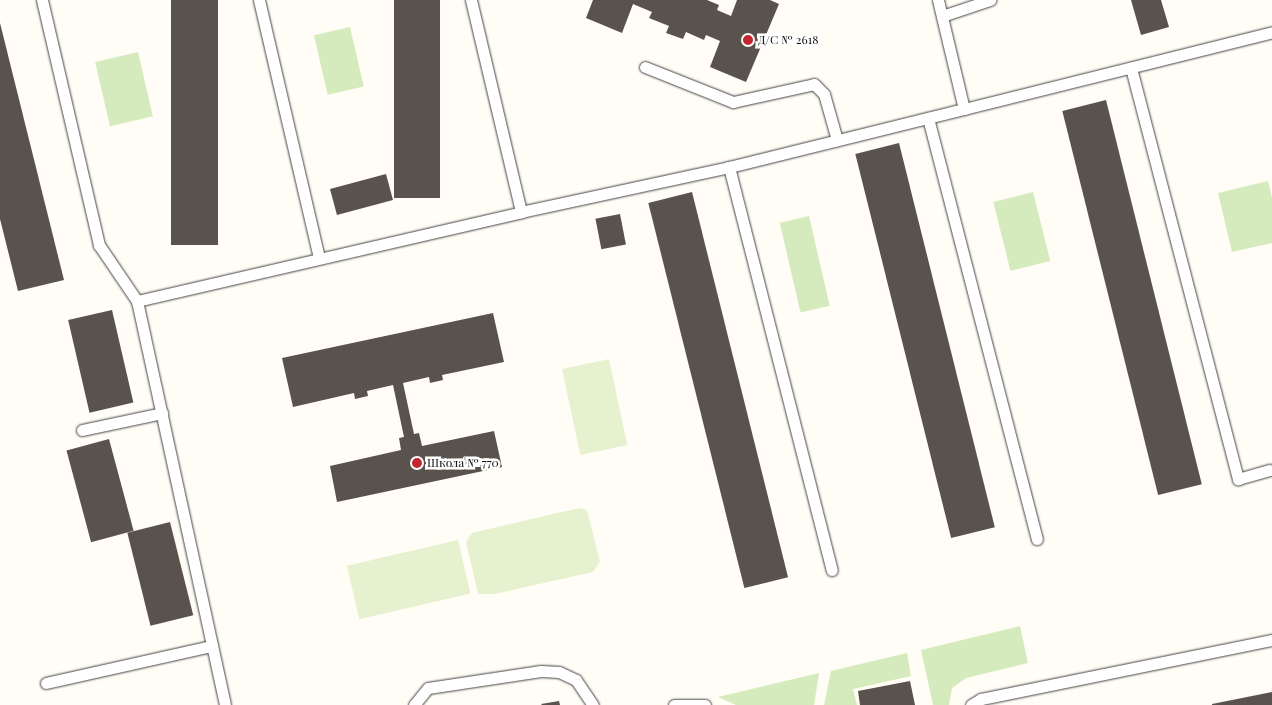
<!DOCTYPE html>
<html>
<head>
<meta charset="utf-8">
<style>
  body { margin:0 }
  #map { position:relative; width:1272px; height:705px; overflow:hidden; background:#fffdf5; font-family:"Playfair Display",serif }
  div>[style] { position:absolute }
  .green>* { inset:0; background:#d5ebbd; transform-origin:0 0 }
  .pitch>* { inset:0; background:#e6f2cf; transform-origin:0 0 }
  .building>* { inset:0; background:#5a524d; transform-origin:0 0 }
  .roads { filter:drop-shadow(0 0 1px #444) drop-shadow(0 0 1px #444) }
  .lane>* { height:11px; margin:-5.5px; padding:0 5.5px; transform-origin:5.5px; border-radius:5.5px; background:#fff }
  .dots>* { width:14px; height:14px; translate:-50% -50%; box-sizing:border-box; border:2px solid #fff; border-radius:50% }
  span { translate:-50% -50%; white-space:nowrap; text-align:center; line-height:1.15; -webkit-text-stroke:5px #fff; paint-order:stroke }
  .poi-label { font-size:12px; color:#111 }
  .left { translate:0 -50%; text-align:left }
</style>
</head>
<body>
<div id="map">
  <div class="green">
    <div style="left:350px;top:27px;width:61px;height:37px;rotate:77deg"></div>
    <div style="left:138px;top:52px;width:66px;height:44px;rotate:77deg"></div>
    <div style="clip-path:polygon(1268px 181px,1272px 198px,1272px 243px,1232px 252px,1218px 193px)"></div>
    <div style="left:1033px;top:192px;width:71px;height:41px;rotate:76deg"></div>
    <div style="left:809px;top:216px;width:92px;height:30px;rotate:77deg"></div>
    <div style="clip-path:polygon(1020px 626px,1028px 663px,966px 678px,952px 688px,949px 705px,933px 705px,921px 650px)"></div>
    <div style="clip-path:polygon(907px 653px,911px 676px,853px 689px,857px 705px,824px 705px,831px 671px)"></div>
    <div style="clip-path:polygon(819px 673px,814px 705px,736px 705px,718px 697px)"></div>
  </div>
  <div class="pitch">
    <div style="left:609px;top:359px;width:88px;height:48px;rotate:78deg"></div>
    <div style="clip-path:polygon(579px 508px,587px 510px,600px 562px,593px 572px,495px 594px,478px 594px,466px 542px,472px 533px)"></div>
    <div style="left:458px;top:540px;width:55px;height:114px;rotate:77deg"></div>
  </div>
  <div class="building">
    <div style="left:171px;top:0;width:47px;height:245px"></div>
    <div style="left:394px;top:0;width:46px;height:198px"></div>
    <div style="clip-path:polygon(593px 0,707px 0,719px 5px,717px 10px,731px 16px,737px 0,770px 0,779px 4px,746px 82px,710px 67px,720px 41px,706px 35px,704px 40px,686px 32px,683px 39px,666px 33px,669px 26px,649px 18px,652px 12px,633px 4px,622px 33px,586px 18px)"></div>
    <div style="clip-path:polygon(1131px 0,1161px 0,1169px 27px,1141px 35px)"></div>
    <div style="clip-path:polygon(0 23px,64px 280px,18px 291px,0 219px)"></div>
    <div style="left:1106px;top:100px;width:396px;height:45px;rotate:76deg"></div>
    <div style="left:899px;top:143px;width:396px;height:45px;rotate:76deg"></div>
    <div style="left:386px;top:174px;width:27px;height:58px;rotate:75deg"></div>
    <div style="left:692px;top:192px;width:397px;height:45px;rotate:76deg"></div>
    <div style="left:620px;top:214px;width:31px;height:25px;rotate:79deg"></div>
    <div style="left:112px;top:310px;width:95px;height:45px;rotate:77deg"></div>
    <div style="clip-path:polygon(493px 313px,504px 362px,442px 375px,443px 380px,430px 383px,429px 377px,403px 383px,414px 434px,419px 433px,422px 446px,494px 431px,502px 467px,337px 502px,330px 466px,401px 450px,399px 438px,404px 437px,393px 385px,367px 391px,368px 396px,355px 399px,354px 393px,293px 407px,282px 358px)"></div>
    <div style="left:109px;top:439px;width:95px;height:44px;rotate:75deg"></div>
    <div style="left:170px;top:522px;width:96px;height:44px;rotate:76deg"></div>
    <div style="clip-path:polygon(910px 681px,915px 705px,860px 705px,858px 691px)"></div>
    <div style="clip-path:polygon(1272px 692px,1272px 705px,1212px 705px,1212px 704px)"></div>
    <div style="clip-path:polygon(559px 701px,560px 705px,542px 705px,541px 704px)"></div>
  </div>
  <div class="roads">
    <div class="lane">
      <div style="left:42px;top:0;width:252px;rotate:76.9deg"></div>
      <div style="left:99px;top:245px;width:68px;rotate:55.8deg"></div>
      <div style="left:137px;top:301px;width:413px;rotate:77.7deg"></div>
      <div style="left:259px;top:0;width:264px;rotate:76.9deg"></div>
      <div style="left:471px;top:0;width:218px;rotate:76.7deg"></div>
      <div style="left:938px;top:0;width:112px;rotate:76.6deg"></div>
      <div style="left:964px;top:109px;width:317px;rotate:-14deg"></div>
      <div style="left:942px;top:16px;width:51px;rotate:-18.4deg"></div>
      <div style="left:645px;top:67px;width:95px;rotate:21.7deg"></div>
      <div style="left:733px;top:102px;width:83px;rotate:-12.5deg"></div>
      <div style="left:814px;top:84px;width:14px;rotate:45deg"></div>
      <div style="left:824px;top:94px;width:48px;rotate:74.2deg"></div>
      <div style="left:1131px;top:68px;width:425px;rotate:75.4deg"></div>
      <div style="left:1238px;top:479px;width:33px;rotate:-16deg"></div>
      <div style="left:928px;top:118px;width:435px;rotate:75.5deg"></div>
      <div style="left:729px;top:167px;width:416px;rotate:75.7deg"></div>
      <div style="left:137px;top:301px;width:394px;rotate:-13deg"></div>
      <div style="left:521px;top:212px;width:213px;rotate:-12.2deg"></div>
      <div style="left:729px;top:167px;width:242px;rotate:-13.9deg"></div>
      <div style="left:82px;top:430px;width:82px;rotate:-12deg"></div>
      <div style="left:46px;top:683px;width:170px;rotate:-12.6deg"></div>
      <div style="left:414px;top:705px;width:22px;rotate:-51deg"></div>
      <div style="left:428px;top:688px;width:114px;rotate:-8.6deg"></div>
      <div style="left:541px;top:671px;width:18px;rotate:3deg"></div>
      <div style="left:559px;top:672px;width:19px;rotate:25deg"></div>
      <div style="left:576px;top:680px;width:30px;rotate:56deg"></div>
      <div style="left:674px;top:705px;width:31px"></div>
      <div style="left:971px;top:705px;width:12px;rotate:-31deg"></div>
      <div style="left:981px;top:699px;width:297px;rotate:-11.5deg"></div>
    </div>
  </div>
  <div class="dots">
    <div style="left:748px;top:40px;background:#c4262e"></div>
    <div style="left:417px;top:463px;background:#c4262e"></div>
  </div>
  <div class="poi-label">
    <span class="left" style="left:758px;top:40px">Д/C № 2618</span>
    <span class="left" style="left:427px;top:463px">Школа № 770</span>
  </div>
</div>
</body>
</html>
